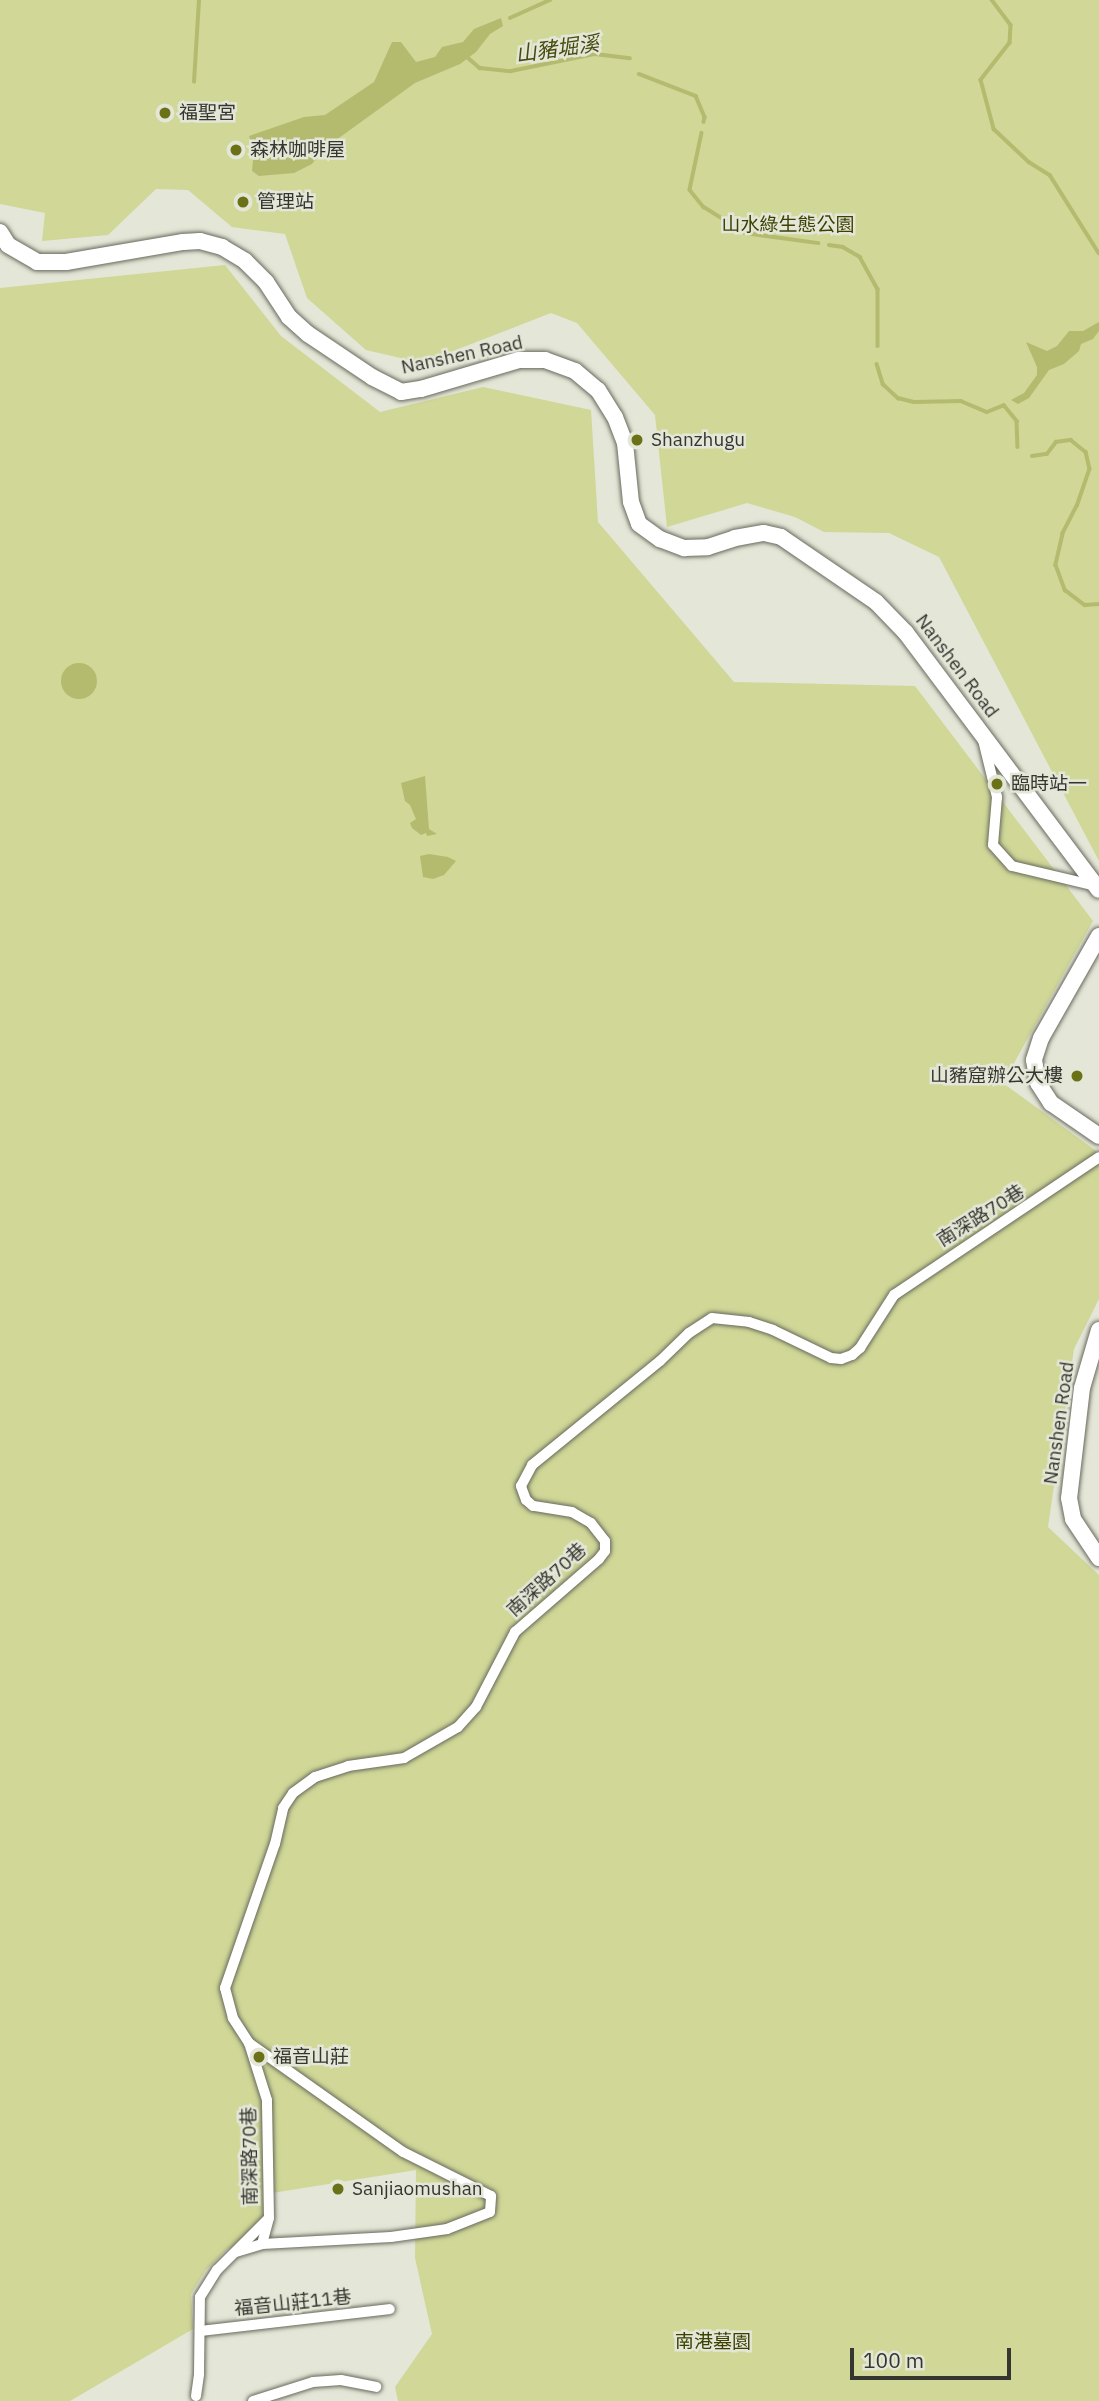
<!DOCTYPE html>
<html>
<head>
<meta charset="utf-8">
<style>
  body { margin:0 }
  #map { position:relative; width:1099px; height:2401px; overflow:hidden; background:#e4e6d7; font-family:"IBM Plex Sans","Noto Sans TC",sans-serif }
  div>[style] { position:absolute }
  .green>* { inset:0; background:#d0d797 }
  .water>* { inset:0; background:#b4bb6e }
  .round { border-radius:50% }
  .stream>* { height:3.5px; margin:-1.75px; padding:0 1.75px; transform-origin:1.75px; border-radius:1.75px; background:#b4bb6e }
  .roads { filter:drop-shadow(0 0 2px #686a5d) drop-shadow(0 0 2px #686a5d) }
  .street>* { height:10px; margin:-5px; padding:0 5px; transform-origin:5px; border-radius:5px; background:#fff }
  .secondary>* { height:16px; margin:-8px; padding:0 8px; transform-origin:8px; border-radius:8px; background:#fff }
  .dots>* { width:19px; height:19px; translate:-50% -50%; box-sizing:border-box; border:4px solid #e4e6d7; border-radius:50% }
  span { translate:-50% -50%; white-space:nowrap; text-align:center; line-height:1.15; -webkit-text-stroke:5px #e4e6d7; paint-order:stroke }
  .poi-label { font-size:19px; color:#353630 }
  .left { translate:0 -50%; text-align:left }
  .right { translate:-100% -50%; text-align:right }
  .park-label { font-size:19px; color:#3d4001 }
  .street-label { font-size:19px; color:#353630 }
  .water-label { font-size:21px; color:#474b10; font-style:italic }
  .scale { position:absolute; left:850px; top:2348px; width:161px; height:32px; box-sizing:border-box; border:4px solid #353630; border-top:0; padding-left:9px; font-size:21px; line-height:24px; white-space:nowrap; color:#353630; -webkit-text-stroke:5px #e4e6d7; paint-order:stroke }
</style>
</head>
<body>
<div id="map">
  <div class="green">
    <div style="clip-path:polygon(0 0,1099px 0,1099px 861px,939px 557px,889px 533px,824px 532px,795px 517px,747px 503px,667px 527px,655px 415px,577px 323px,551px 313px,422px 363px,366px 350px,307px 298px,285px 234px,232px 227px,188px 190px,156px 189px,108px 235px,42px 241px,45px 213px,0 204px)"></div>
    <div style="clip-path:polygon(225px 265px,281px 336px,380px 412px,483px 387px,591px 410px,598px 522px,734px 682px,915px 686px,1093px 921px,1003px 1083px,1099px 1153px,1099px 1299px,1074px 1349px,1048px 1527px,1099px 1575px,1099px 2401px,398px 2401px,395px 2387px,432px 2334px,415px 2258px,416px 2170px,266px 2194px,268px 2232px,227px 2249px,206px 2270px,191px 2294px,193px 2329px,70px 2401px,0 2401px,0 288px)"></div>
  </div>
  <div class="water">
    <div style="clip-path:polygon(501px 18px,503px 26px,490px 34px,476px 52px,460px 64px,415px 83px,325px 148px,312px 164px,294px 173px,259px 176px,252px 171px,253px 160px,259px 160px,262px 147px,252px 145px,249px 136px,304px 117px,325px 115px,374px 82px,392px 42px,401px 42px,416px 62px,435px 57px,442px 47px,463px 42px,474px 29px)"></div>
    <div style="clip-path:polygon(1099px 322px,1099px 331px,1093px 339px,1081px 344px,1079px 351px,1064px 364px,1049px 370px,1029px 398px,1018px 404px,1011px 400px,1024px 393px,1037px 375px,1037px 367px,1026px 342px,1047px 351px,1057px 346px,1069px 331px,1083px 331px)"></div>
    <div class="round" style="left:61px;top:663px;width:36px;height:36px"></div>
    <div style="clip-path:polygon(425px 776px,429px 829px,437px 834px,427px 836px,426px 833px,421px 835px,412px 828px,410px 823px,416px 819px,410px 805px,405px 801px,401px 783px)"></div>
    <div style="clip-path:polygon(429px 854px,448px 857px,456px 861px,444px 875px,433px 879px,423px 877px,420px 856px)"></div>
  </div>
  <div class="stream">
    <div style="left:992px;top:0;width:31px;rotate:53deg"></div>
    <div style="left:1011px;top:25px;width:18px;rotate:93deg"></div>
    <div style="left:1010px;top:43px;width:47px;rotate:128.1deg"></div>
    <div style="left:981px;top:80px;width:51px;rotate:75.1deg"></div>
    <div style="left:994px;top:129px;width:48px;rotate:43.3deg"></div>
    <div style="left:1029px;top:162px;width:25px;rotate:32deg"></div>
    <div style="left:1050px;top:175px;width:92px;rotate:57.9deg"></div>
    <div style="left:510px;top:18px;width:44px;rotate:-24.2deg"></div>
    <div style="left:465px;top:55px;width:20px;rotate:41deg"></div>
    <div style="left:480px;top:68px;width:31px;rotate:6deg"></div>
    <div style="left:511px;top:71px;width:86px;rotate:-11.4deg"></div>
    <div style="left:595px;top:54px;width:35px;rotate:7deg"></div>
    <div style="left:639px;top:74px;width:61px;rotate:21.1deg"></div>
    <div style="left:696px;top:96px;width:23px;rotate:67deg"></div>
    <div style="left:705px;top:117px;width:5px;rotate:101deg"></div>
    <div style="left:194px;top:82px;width:82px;rotate:-86.5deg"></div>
    <div style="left:702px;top:133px;width:58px;rotate:101.9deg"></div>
    <div style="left:690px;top:190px;width:22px;rotate:51deg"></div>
    <div style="left:704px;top:207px;width:22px;rotate:32deg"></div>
    <div style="left:732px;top:225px;width:15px;rotate:32deg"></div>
    <div style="left:745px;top:233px;width:74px;rotate:7.8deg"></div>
    <div style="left:829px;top:245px;width:14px;rotate:8deg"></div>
    <div style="left:843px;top:247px;width:20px;rotate:30deg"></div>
    <div style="left:860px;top:257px;width:37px;rotate:61deg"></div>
    <div style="left:878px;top:289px;width:57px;rotate:90deg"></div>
    <div style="left:877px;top:364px;width:21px;rotate:73deg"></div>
    <div style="left:883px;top:384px;width:21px;rotate:43deg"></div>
    <div style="left:898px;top:398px;width:16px;rotate:14deg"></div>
    <div style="left:914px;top:402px;width:47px;rotate:-1.2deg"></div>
    <div style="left:961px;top:401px;width:28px;rotate:23deg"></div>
    <div style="left:987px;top:412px;width:18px;rotate:-22deg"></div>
    <div style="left:1004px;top:405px;width:21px;rotate:51deg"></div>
    <div style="left:1017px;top:421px;width:26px;rotate:88deg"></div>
    <div style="left:1032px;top:456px;width:15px;rotate:-8deg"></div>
    <div style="left:1047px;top:454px;width:15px;rotate:-53deg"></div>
    <div style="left:1056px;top:442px;width:15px;rotate:-8deg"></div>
    <div style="left:1071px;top:440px;width:19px;rotate:39deg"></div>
    <div style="left:1086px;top:452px;width:17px;rotate:77deg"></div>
    <div style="left:1090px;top:469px;width:39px;rotate:109deg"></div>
    <div style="left:1077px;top:506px;width:31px;rotate:117deg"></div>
    <div style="left:1063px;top:534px;width:32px;rotate:103deg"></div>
    <div style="left:1056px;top:565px;width:27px;rotate:70deg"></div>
    <div style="left:1065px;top:590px;width:25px;rotate:37deg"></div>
    <div style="left:1085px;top:605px;width:14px;rotate:-4deg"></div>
  </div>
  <div class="roads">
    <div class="street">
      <div style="left:983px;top:740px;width:59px;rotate:76.2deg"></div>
      <div style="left:997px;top:797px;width:48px;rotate:94.8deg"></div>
      <div style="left:993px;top:845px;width:28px;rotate:48deg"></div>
      <div style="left:1012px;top:866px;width:86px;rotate:13.4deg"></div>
      <div style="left:262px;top:2244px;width:27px;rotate:-75deg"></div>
      <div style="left:269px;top:2218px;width:118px;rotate:-91deg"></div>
      <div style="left:267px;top:2100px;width:60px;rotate:-107.5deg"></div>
      <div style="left:249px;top:2043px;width:30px;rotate:-123deg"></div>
      <div style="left:233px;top:2018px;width:31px;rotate:-105deg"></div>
      <div style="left:225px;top:1988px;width:152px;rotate:-70.9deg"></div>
      <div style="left:275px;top:1844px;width:37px;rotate:-77deg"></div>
      <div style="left:283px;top:1808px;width:18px;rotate:-56deg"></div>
      <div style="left:293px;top:1793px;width:27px;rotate:-36deg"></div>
      <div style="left:315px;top:1777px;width:35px;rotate:-18deg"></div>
      <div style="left:348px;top:1766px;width:57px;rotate:-8.1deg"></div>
      <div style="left:404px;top:1758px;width:62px;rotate:-29.9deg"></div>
      <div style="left:458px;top:1727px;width:27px;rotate:-48deg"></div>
      <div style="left:476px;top:1707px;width:85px;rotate:-62.5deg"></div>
      <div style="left:515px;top:1632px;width:111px;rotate:-41deg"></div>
      <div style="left:599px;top:1559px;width:10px;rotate:-53deg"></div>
      <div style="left:605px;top:1551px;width:10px;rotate:-90deg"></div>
      <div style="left:605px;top:1541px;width:23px;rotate:-128deg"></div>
      <div style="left:591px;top:1523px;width:22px;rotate:-150deg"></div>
      <div style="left:572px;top:1512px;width:39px;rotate:-171deg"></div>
      <div style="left:533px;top:1506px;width:9px;rotate:-139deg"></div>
      <div style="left:526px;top:1500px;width:15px;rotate:-110deg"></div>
      <div style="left:521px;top:1486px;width:24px;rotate:-62deg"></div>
      <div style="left:532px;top:1465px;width:165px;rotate:-39.1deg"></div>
      <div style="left:660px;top:1361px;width:40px;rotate:-44deg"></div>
      <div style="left:689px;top:1333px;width:27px;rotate:-33deg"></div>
      <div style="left:712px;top:1318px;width:37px;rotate:6deg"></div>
      <div style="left:749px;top:1322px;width:25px;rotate:18deg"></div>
      <div style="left:773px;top:1330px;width:64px;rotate:25.8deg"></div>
      <div style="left:831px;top:1358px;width:10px;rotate:6deg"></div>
      <div style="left:841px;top:1359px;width:12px;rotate:-20deg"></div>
      <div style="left:852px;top:1355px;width:11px;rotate:-41deg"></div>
      <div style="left:860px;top:1348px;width:63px;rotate:-57.3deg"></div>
      <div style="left:894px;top:1295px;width:247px;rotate:-33.9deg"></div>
      <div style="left:236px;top:2252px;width:27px;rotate:-17deg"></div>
      <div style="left:262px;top:2244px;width:129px;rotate:-3.1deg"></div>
      <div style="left:391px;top:2237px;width:57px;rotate:-8.1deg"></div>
      <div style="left:447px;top:2229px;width:46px;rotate:-21.6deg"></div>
      <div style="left:490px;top:2212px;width:16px;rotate:-86deg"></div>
      <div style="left:491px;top:2196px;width:98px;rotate:-153.4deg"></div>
      <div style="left:403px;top:2152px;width:189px;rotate:-144.7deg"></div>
      <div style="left:201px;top:2331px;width:190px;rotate:-6.6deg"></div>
      <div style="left:196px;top:2396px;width:22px;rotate:-82deg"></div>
      <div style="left:199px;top:2374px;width:77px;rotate:-89.3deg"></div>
      <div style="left:200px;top:2297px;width:32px;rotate:-58deg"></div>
      <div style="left:217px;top:2270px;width:71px;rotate:-45deg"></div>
      <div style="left:253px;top:2401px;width:63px;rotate:-17.6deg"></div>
      <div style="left:313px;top:2382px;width:28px;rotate:-4deg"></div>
      <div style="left:341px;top:2380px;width:36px;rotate:11deg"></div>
    </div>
    <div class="secondary">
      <div style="left:0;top:232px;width:15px;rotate:58deg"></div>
      <div style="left:8px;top:245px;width:34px;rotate:30deg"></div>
      <div style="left:37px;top:262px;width:29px"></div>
      <div style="left:66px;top:262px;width:119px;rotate:-9.7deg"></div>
      <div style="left:183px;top:242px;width:17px;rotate:-3deg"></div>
      <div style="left:200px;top:241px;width:23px;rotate:15deg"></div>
      <div style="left:222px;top:247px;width:27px;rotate:31deg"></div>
      <div style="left:245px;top:261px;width:30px;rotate:45deg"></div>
      <div style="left:266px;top:282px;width:42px;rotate:56.7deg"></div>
      <div style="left:289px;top:317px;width:25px;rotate:42deg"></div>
      <div style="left:308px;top:334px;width:77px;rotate:33.9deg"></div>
      <div style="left:372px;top:377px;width:33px;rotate:27deg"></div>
      <div style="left:401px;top:392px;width:20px;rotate:-9deg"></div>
      <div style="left:421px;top:389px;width:102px;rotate:-16.5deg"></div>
      <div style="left:519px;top:360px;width:26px"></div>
      <div style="left:545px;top:360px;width:32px;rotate:20deg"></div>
      <div style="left:575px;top:371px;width:30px;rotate:40deg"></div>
      <div style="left:598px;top:390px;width:32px;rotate:58deg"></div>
      <div style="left:615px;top:417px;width:28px;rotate:69deg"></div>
      <div style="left:625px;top:443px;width:59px;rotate:84.2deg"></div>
      <div style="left:631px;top:502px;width:23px;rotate:70deg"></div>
      <div style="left:639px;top:524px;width:26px;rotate:36deg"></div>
      <div style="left:660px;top:539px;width:26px;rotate:21deg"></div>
      <div style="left:684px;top:548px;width:24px;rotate:-2deg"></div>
      <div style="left:708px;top:547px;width:28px;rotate:-18deg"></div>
      <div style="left:735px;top:538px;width:29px;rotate:-10deg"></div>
      <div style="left:764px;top:533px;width:17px;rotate:13deg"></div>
      <div style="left:781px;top:537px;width:115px;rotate:34.4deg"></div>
      <div style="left:876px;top:602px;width:43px;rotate:45.9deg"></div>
      <div style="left:906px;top:633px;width:321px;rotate:53.1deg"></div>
      <div style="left:1099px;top:936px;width:117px;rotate:119.6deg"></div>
      <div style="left:1041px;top:1038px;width:23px;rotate:108deg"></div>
      <div style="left:1034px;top:1060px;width:23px;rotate:80deg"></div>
      <div style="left:1038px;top:1083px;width:24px;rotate:57deg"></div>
      <div style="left:1051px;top:1103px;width:58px;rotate:34.5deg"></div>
      <div style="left:1099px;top:1330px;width:60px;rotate:106.3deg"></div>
      <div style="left:1082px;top:1388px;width:111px;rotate:96.7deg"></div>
      <div style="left:1069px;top:1498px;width:21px;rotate:79deg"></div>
      <div style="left:1073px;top:1519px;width:47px;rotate:56.3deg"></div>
    </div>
  </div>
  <div class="dots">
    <div style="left:165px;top:113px;background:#6b7117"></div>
    <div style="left:236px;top:150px;background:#6b7117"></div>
    <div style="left:243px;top:202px;background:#6b7117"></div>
    <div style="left:637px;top:440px;background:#6b7117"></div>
    <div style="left:997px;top:784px;background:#6b7117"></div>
    <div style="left:1077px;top:1076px;background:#6b7117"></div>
    <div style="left:259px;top:2057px;background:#6b7117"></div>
    <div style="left:338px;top:2189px;background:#6b7117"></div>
  </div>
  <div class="poi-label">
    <span class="left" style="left:179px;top:113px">福聖宮</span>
    <span class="left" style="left:250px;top:150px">森林咖啡屋</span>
    <span class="left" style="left:257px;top:202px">管理站</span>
    <span class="left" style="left:651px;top:440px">Shanzhugu</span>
    <span class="left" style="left:1011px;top:784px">臨時站一</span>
    <span class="right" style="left:1063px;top:1076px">山豬窟辦公大樓</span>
    <span class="left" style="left:273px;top:2057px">福音山莊</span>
    <span class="left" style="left:352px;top:2189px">Sanjiaomushan</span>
  </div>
  <div class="park-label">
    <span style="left:788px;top:225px">山水綠生態公園</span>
    <span style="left:713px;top:2342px">南港墓園</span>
  </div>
  <div class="street-label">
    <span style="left:462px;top:355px;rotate:-12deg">Nanshen Road</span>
    <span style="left:957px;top:666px;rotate:53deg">Nanshen Road</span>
    <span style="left:981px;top:1216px;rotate:-32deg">南深路70巷</span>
    <span style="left:1059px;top:1423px;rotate:-82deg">Nanshen Road</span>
    <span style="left:547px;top:1580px;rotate:-42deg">南深路70巷</span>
    <span style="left:250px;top:2156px;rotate:-91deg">南深路70巷</span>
    <span style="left:293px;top:2303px;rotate:-6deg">福音山莊11巷</span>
  </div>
  <div class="water-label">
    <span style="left:557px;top:48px;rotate:-8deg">山豬堀溪</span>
  </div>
  <div class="scale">100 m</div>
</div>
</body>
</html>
